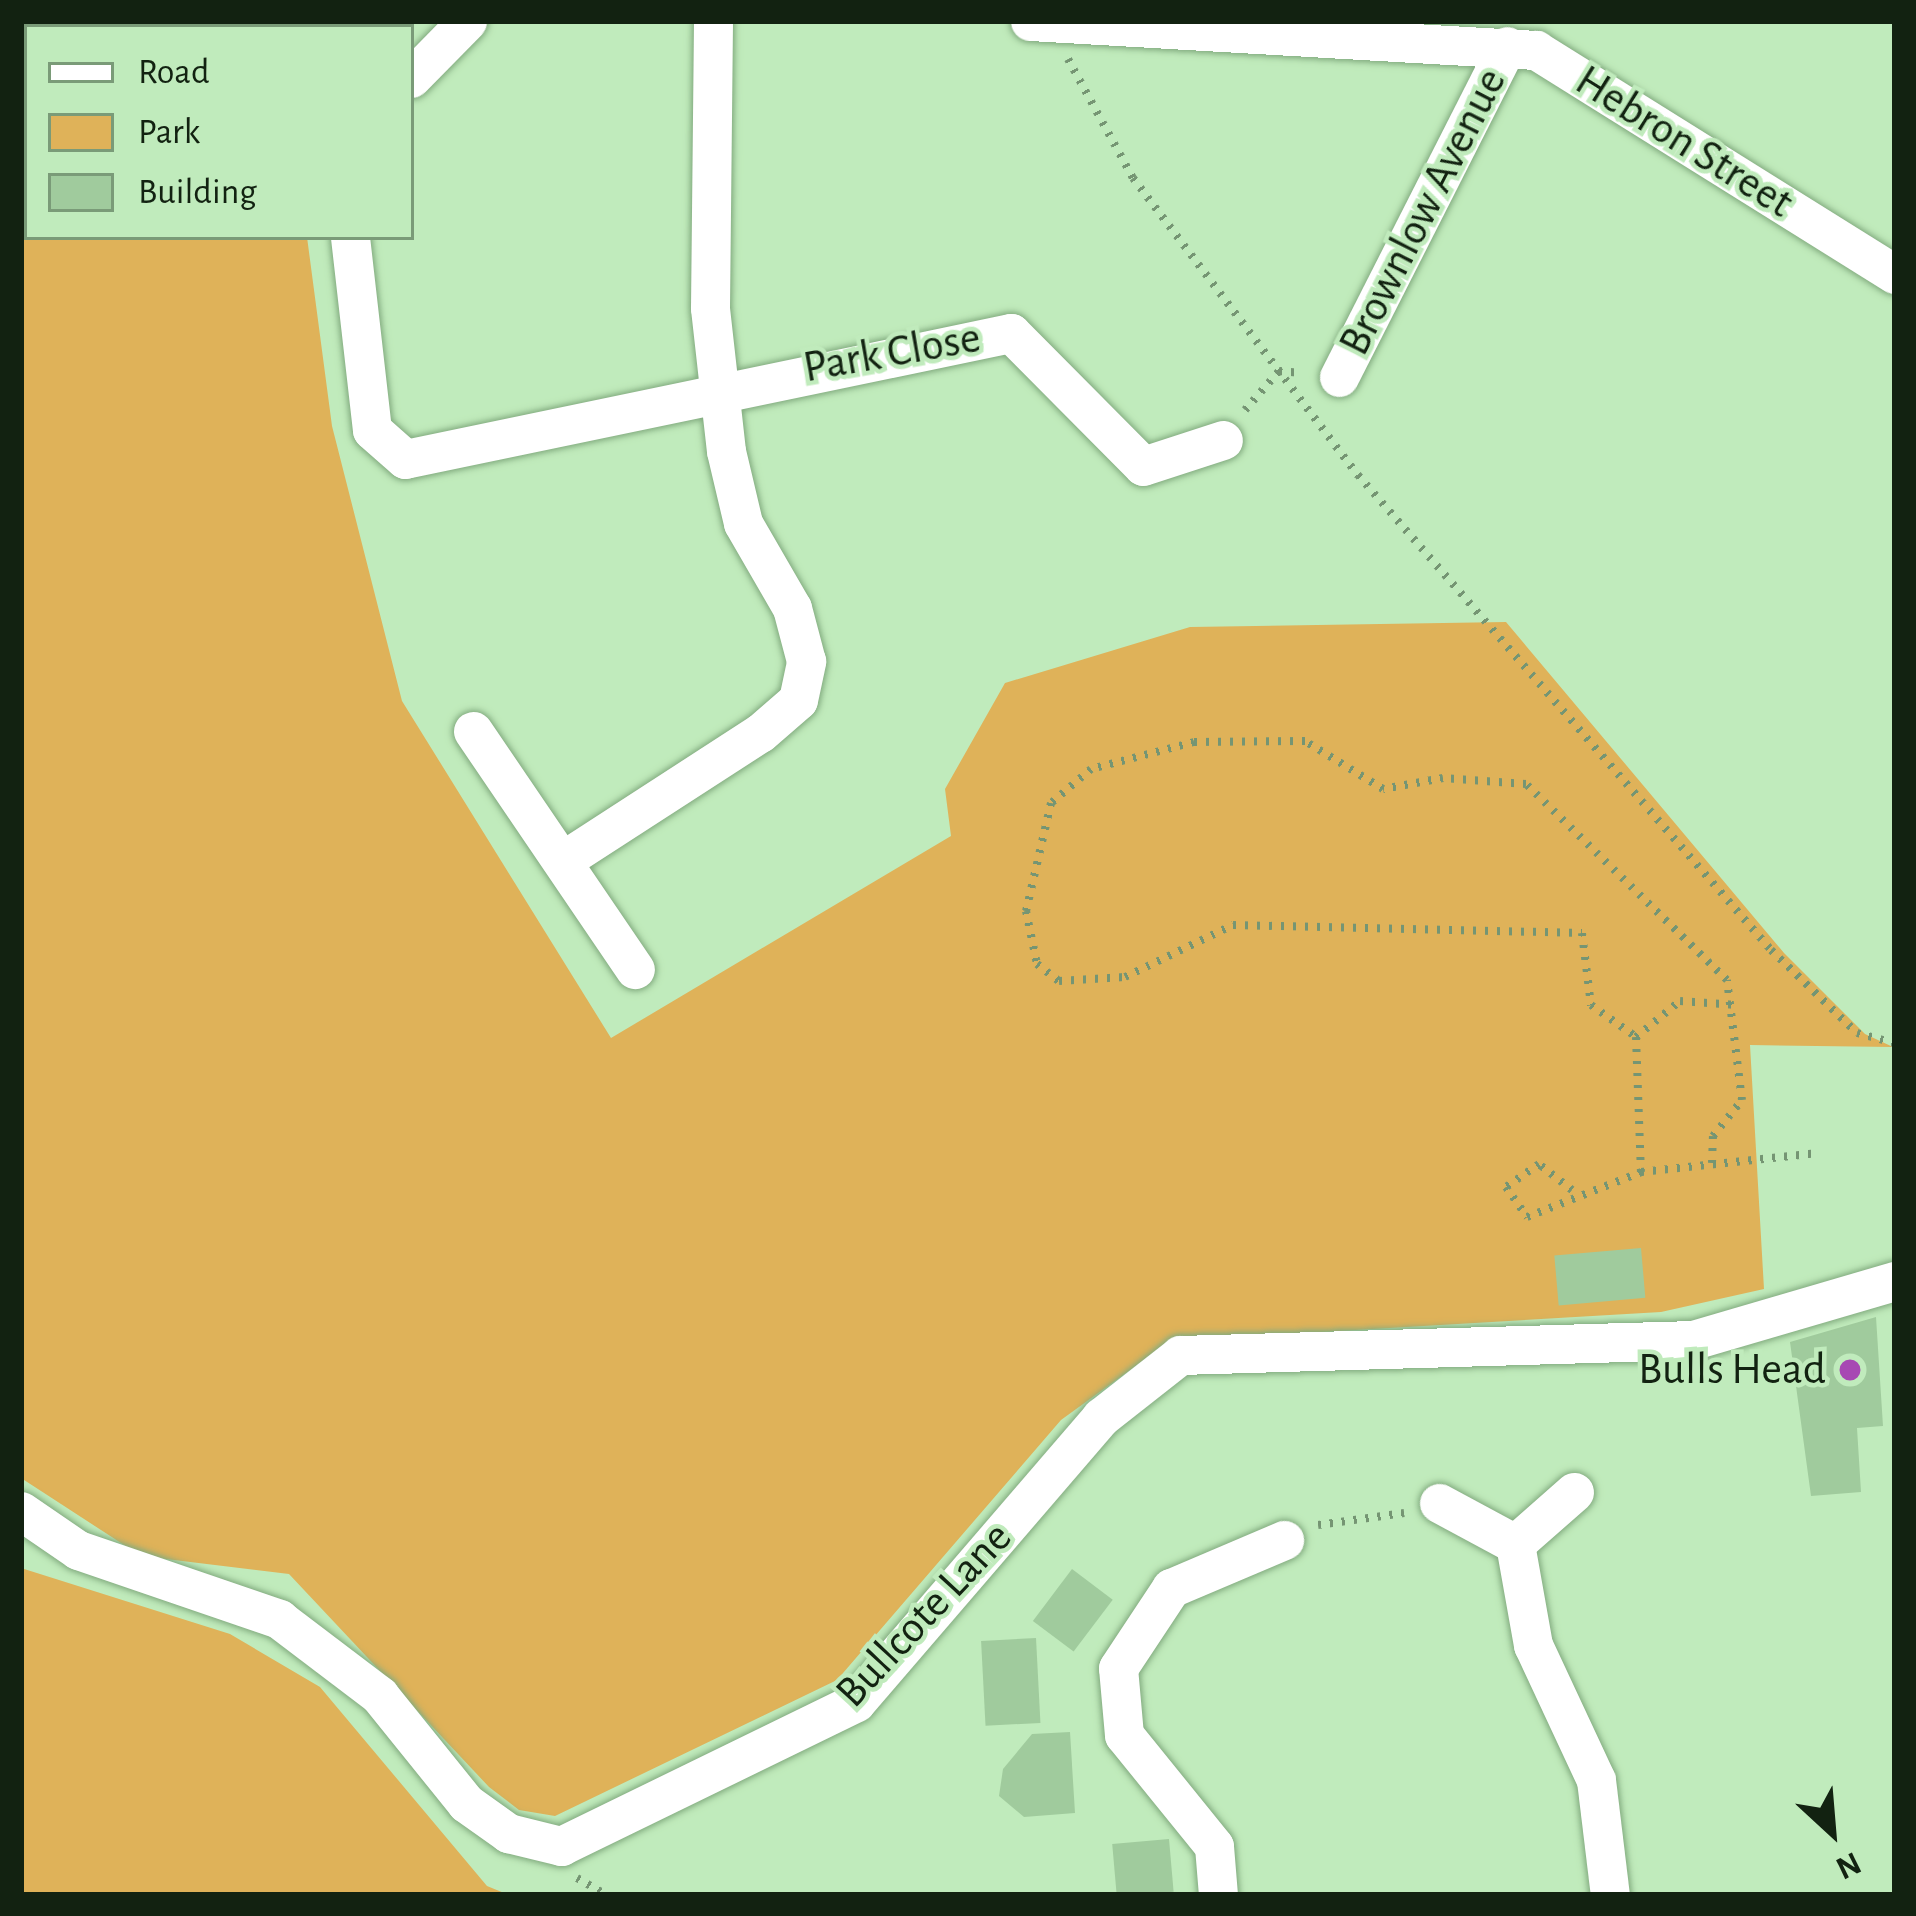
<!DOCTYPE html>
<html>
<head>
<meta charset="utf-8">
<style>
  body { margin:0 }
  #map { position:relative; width:1916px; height:1916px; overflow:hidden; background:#c0ebbc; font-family:"Alegreya Sans",sans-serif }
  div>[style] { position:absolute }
  .built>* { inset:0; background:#afdeab }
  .green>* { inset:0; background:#dfb259 }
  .building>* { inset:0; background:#a0cb9d; transform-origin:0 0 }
  .path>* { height:8px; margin-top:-4px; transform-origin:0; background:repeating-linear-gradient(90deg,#759573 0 3px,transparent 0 12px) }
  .roads { filter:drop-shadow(0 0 3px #82ab7f) drop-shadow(0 0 3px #82ab7f) }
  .minor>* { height:39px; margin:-19.5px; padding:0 19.5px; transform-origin:19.5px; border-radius:19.5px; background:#fff }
  .dots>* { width:33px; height:33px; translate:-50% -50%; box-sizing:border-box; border:6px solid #c0ebbc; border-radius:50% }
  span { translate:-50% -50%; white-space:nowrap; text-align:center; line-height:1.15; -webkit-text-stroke:9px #c0ebbc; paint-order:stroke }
  .street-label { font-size:45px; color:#122211 }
  .poi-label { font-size:45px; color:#122211 }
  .right { translate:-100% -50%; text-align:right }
  .frame { position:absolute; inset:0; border:24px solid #122211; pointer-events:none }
  .legend { position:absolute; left:24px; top:24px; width:390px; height:216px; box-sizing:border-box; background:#c0ebbc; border:3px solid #7a9b78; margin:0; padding:15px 21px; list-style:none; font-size:36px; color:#122211 }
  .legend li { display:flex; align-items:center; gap:24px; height:60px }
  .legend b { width:60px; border:3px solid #7a9b78 }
  .north { position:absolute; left:1772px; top:1772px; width:120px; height:120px; -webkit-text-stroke:9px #c0ebbc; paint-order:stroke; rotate:154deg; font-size:33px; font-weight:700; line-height:48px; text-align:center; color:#122211 }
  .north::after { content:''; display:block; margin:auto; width:42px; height:54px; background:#122211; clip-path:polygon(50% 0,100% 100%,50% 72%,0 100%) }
</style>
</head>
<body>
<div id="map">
  <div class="built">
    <div style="clip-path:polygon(21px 21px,407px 21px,27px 27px,21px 84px)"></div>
  </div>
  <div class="green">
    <div style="clip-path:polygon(21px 82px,27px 237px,307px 237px,332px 426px,402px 701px,611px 1038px,951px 836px,945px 789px,1005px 683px,1190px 627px,1506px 622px,1784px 953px,1865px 1034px,1893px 1047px,1750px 1045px,1764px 1289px,1661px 1312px,1170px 1341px,1061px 1420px,837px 1680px,555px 1816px,519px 1810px,489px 1787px,289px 1574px,141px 1556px,21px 1478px)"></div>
    <div style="clip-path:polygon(21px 1568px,230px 1634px,320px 1687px,487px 1886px,509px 1895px,21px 1895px)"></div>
  </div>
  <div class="building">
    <div style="left:1641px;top:1248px;width:50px;height:87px;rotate:85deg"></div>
    <div style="clip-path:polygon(1876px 1317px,1883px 1426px,1857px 1428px,1861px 1492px,1811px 1496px,1790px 1342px)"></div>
    <div style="left:1072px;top:1569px;width:51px;height:65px;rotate:37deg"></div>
    <div style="left:1036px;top:1638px;width:85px;height:55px;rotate:87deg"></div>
    <div style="clip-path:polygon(1070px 1732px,1075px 1813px,1024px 1817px,999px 1796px,1003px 1769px,1032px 1734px)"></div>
    <div style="left:1169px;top:1839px;width:53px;height:57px;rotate:85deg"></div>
  </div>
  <div class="path">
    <div style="left:1068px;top:59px;width:136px;rotate:61.4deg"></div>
    <div style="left:1133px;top:178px;width:373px;rotate:52.9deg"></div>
    <div style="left:1358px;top:475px;width:629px;rotate:48.99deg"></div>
    <div style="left:1771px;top:950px;width:120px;rotate:44deg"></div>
    <div style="left:1857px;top:1033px;width:39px;rotate:15deg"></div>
    <div style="left:1245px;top:410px;width:52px;rotate:-48.9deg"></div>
    <div style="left:1279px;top:371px;width:23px;rotate:5deg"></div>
    <div style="left:1636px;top:1037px;width:57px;rotate:-39.3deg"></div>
    <div style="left:1680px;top:1001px;width:57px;rotate:4deg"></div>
    <div style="left:1712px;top:1163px;width:27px;rotate:-88deg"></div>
    <div style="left:1713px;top:1136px;width:46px;rotate:-51.1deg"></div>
    <div style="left:1742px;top:1100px;width:121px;rotate:-97.1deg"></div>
    <div style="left:1727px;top:980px;width:281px;rotate:-135.7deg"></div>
    <div style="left:1526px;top:784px;width:83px;rotate:-175.9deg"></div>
    <div style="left:1443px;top:778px;width:61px;rotate:169.6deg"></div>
    <div style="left:1383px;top:789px;width:92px;rotate:-148.4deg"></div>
    <div style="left:1305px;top:741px;width:111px;rotate:179.5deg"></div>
    <div style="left:1194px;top:742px;width:106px;rotate:165.3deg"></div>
    <div style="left:1091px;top:769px;width:52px;rotate:139.6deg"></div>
    <div style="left:1051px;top:803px;width:111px;rotate:103deg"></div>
    <div style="left:1026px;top:911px;width:54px;rotate:78.3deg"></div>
    <div style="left:1037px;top:964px;width:28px;rotate:38deg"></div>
    <div style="left:1059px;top:981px;width:66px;rotate:-3.5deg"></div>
    <div style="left:1125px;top:977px;width:120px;rotate:-25.7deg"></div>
    <div style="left:1233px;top:925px;width:349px;rotate:1.3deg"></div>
    <div style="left:1582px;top:933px;width:73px;rotate:82.9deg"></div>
    <div style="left:1591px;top:1005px;width:55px;rotate:35.4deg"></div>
    <div style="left:1636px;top:1037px;width:135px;rotate:87.9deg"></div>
    <div style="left:1641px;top:1172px;width:178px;rotate:-6.1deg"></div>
    <div style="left:1572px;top:1190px;width:42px;rotate:-141.8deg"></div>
    <div style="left:1539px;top:1164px;width:40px;rotate:145.1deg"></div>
    <div style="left:1506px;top:1187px;width:37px;rotate:55deg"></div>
    <div style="left:1527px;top:1217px;width:123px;rotate:-21.5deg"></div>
    <div style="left:1318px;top:1525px;width:87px;rotate:-7.9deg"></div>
    <div style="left:577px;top:1878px;width:34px;rotate:30deg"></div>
  </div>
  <div class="roads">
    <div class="minor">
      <div style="left:1030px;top:21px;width:507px;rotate:3.28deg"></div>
      <div style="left:1536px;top:50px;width:423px;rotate:32deg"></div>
      <div style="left:21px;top:27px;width:37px;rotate:-9deg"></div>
      <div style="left:411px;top:78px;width:80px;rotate:-45.5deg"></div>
      <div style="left:350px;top:237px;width:194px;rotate:83.5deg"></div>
      <div style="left:372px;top:430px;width:44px;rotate:41.3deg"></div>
      <div style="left:405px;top:459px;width:619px;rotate:-11.75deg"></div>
      <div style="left:1011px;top:333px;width:187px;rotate:45.2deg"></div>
      <div style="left:1143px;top:466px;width:84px;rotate:-18deg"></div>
      <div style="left:1339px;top:377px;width:371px;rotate:-63.1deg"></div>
      <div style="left:473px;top:731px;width:288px;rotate:55.8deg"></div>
      <div style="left:565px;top:859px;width:232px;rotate:-32.9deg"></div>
      <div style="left:760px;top:733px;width:50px;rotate:-41deg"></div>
      <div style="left:798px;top:700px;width:40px;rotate:-78deg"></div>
      <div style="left:806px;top:661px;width:55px;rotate:-104.8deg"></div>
      <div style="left:792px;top:608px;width:98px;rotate:-120deg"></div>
      <div style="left:743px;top:523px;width:74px;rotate:-103.3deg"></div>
      <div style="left:726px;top:451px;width:144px;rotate:-96.4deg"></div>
      <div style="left:710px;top:308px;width:287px;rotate:-89.4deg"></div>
      <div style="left:1574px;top:1492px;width:79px;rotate:138.6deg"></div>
      <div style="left:1515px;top:1544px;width:103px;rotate:79.9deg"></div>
      <div style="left:1533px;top:1645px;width:149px;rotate:65deg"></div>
      <div style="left:1596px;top:1780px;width:116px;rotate:83.1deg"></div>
      <div style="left:1439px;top:1503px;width:86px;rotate:28.3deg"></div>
      <div style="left:21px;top:1511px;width:69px;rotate:34.4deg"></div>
      <div style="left:78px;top:1550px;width:213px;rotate:18.9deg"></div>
      <div style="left:279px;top:1619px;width:126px;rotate:37.2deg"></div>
      <div style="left:379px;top:1695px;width:139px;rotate:51.1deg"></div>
      <div style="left:466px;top:1803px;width:52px;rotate:35.5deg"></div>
      <div style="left:508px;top:1833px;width:55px;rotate:13.8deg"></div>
      <div style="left:561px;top:1846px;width:328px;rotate:-26deg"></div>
      <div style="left:856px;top:1702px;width:376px;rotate:-49.3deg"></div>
      <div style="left:1101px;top:1417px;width:100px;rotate:-38.1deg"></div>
      <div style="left:1180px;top:1355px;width:513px;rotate:-1.67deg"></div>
      <div style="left:1693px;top:1340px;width:210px;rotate:-16.3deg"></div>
      <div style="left:1218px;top:1895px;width:49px;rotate:-94.7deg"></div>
      <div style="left:1214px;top:1846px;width:143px;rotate:-129deg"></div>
      <div style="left:1124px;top:1735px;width:67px;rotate:-95.1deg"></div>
      <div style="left:1118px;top:1668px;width:96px;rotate:-56.5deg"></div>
      <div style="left:1171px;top:1588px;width:123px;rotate:-23deg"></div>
    </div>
  </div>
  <div class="dots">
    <div style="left:1850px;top:1370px;background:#a749b3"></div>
  </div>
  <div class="street-label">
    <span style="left:1684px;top:142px;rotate:32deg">Hebron Street</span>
    <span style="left:1423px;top:212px;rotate:-63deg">Brownlow Avenue</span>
    <span style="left:892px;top:353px;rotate:-10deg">Park Close</span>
    <span style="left:924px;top:1615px;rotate:-47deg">Bullcote Lane</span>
  </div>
  <div class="poi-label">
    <span class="right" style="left:1826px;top:1370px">Bulls Head</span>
  </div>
  <div class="frame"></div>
  <ul class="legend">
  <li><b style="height:15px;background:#fff"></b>Road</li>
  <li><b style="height:33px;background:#dfb259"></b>Park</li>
  <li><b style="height:33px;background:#a0cb9d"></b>Building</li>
  </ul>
  <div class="north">N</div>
</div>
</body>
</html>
